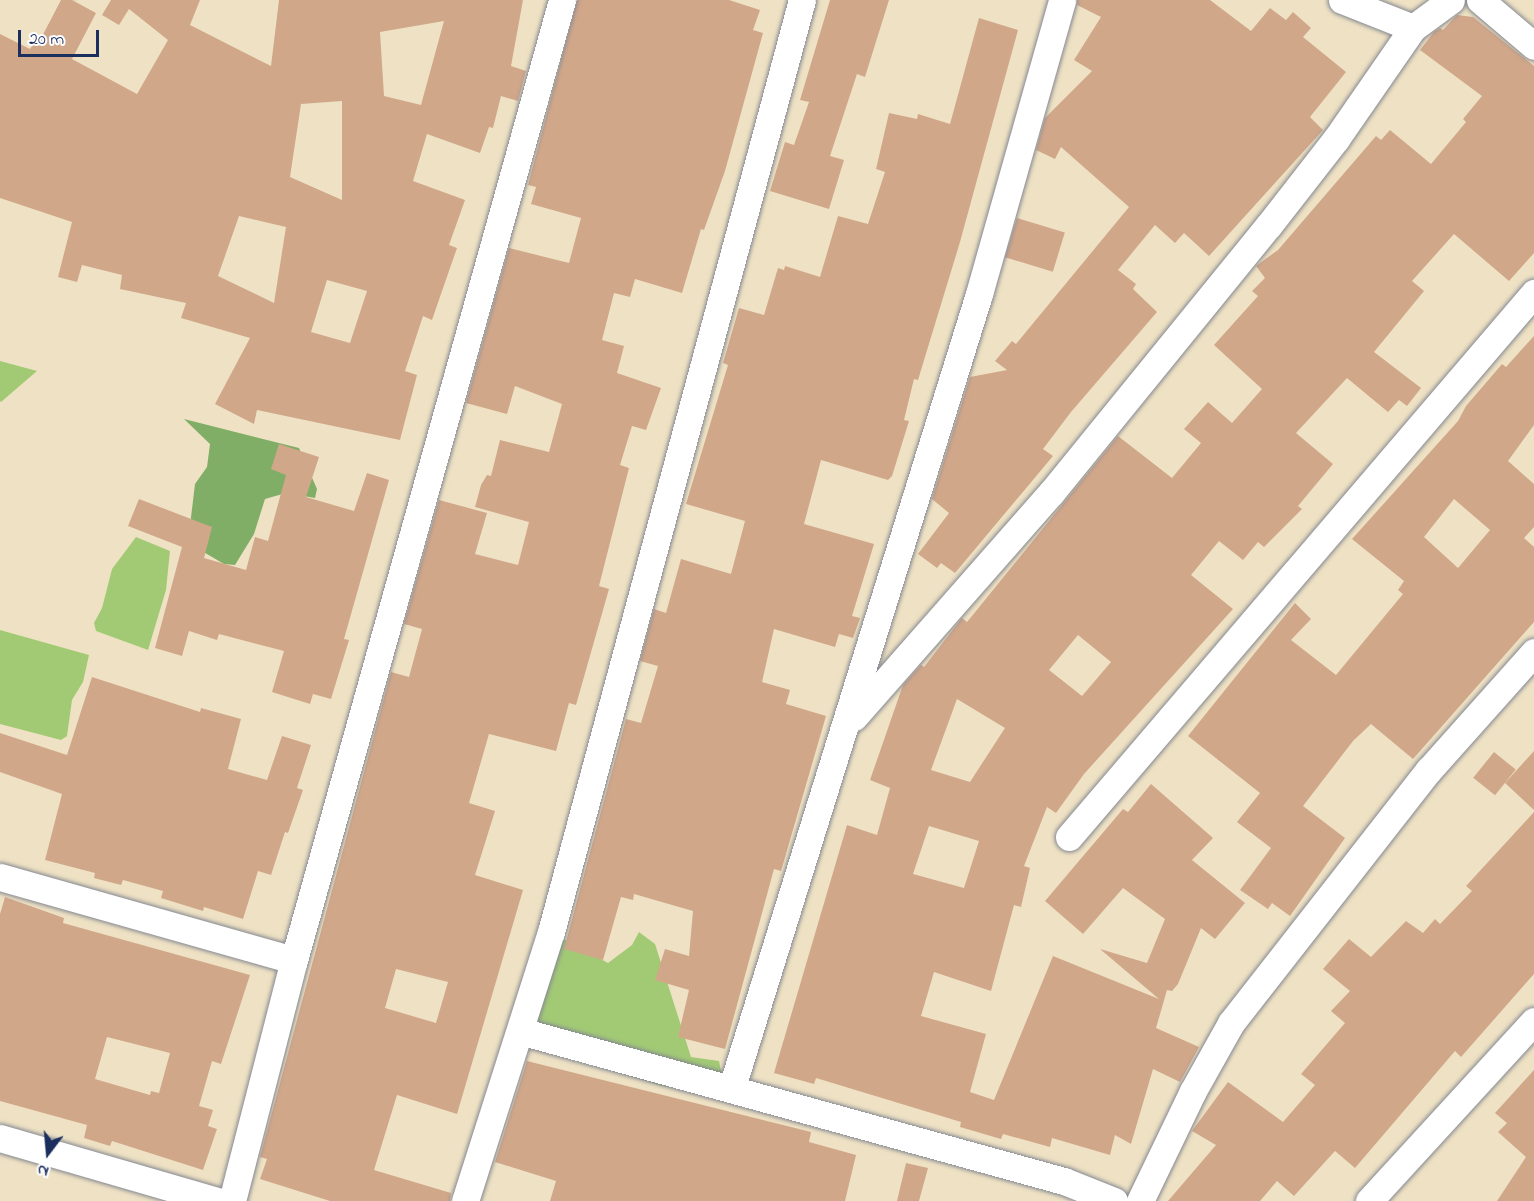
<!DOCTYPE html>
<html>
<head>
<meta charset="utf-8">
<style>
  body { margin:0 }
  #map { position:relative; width:1534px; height:1201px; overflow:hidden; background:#efe2c4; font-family:"Indie Flower",sans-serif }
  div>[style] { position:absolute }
  .green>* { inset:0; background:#a2ca75 }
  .forest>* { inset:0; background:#81ae66 }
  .building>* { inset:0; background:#d1a78a; transform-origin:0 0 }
  .roads { filter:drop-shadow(0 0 2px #858891) drop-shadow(0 0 2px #858891) }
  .minor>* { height:27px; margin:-13.5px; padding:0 13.5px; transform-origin:13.5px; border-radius:13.5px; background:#fff }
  span { translate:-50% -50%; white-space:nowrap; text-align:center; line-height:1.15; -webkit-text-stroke:4.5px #fff; paint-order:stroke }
  .north { position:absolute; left:18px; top:1123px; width:60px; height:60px; -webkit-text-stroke:4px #fff; paint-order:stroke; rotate:196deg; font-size:16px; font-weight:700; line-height:24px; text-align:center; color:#1b2f5e }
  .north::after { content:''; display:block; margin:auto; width:21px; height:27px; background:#1b2f5e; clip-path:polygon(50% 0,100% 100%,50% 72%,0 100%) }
  .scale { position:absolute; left:18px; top:30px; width:81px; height:27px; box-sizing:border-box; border:3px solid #1b2f5e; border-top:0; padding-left:8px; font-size:18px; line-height:21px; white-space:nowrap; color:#1b2f5e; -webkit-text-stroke:4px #fff; paint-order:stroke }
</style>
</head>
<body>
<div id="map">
  <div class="green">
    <div style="clip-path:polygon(0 361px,37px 371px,1px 402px,0 401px)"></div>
    <div style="clip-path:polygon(136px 537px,170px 551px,166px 590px,148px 650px,96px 631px,94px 623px,102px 608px,112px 569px)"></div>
    <div style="clip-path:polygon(0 630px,89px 655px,83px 682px,72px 700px,67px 736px,61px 740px,0 724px)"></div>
    <div style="clip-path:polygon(551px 932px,608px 963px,632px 945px,639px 932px,655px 944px,691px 1057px,719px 1061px,726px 1096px,662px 1086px,531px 1045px)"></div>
  </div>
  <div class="forest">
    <div style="clip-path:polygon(184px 419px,299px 448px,317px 489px,315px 498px,286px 493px,265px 499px,254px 534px,235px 565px,224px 564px,195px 547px,189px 534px,195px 484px,207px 467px,210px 444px)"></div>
  </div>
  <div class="building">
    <div style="clip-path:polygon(evenodd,61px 0,72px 0,96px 13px,72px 59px,137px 94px,168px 40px,129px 9px,119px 25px,102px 15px,111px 0,200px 0,190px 25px,271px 66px,279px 0,523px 0,511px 66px,526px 71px,518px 101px,501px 96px,493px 128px,489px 127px,480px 153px,427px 134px,413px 181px,465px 200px,449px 245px,457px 248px,441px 294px,432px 320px,423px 316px,405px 371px,417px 375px,400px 440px,257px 410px,254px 424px,215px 404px,250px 338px,181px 318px,186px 303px,120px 289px,122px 275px,82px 265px,77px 282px,58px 277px,72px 222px,0 198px,0 34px,30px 49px,34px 43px,37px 46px,61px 0,444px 21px,421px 105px,384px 96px,380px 32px,444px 21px,61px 0,342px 101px,342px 200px,290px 177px,301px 104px,342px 101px,61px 0,239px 216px,286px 227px,274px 303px,218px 276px,239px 216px,61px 0,327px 280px,367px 291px,350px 343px,311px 332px,327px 280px)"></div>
    <div style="clip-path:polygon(evenodd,577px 0,729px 0,760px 10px,753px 30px,763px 33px,725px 171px,704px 230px,701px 229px,682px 293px,635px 279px,630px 297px,614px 293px,602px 340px,624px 346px,617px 373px,661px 388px,646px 430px,632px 426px,620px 465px,629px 468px,599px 586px,609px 589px,576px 705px,569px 703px,556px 751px,489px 734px,469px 803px,495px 811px,475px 875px,523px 890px,457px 1114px,397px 1095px,374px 1170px,451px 1193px,450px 1201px,330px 1201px,260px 1179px,267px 1159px,260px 1157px,391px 672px,409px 677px,422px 629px,404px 624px,439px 500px,487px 513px,475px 554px,518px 565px,529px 522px,475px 507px,481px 485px,487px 475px,491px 476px,500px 440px,549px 452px,562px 404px,515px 386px,507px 414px,466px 403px,509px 248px,569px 263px,581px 218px,531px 204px,536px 187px,528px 185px,577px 0,396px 969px,448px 982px,436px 1023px,385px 1008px,396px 969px)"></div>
    <div style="clip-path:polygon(830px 0,889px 0,865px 77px,857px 74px,830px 156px,844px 160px,829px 209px,770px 191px,785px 142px,794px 145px,809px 102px,800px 100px)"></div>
    <div style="clip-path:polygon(1077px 0,1210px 0,1251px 31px,1270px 8px,1286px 20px,1293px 12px,1311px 28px,1303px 37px,1346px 72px,1310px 117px,1323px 130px,1209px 256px,1184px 233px,1175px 243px,1155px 225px,1118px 270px,1136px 284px,1133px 289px,1157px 312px,1071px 412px,1043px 449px,1053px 456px,955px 573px,941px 563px,937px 568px,918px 554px,949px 513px,932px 499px,970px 377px,1007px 370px,995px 361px,1012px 341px,1016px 344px,1129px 207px,1061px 147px,1055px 159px,1036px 150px,1045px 118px,1092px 71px,1074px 60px,1101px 17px,1077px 5px)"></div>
    <div style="clip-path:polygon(evenodd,1457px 15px,1473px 17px,1534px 66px,1534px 253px,1509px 281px,1454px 234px,1412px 281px,1424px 291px,1374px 352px,1421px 388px,1407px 406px,1399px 400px,1388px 412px,1347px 378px,1296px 433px,1333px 464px,1298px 506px,1302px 509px,1264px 547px,1258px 542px,1243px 560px,1219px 541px,1191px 575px,1233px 609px,1084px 774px,1056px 813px,1047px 807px,1024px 866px,1030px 868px,1021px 907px,1014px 905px,991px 991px,934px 972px,921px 1016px,986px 1034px,970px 1092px,994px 1100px,1053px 956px,1159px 999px,1100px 949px,1147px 963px,1165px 919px,1123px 888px,1083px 934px,1045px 901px,1123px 809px,1128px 812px,1151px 784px,1213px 838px,1192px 860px,1245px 903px,1215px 939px,1201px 928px,1178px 984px,1172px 991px,1167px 990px,1156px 1028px,1199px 1047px,1180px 1082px,1153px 1069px,1131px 1144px,1115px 1135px,1110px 1155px,1052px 1138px,1050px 1147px,1003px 1134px,1001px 1139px,960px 1127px,961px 1122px,816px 1078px,814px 1084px,774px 1073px,847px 825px,877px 835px,890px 788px,870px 780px,903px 685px,921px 665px,924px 667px,962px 618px,967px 622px,1118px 436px,1172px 478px,1201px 443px,1184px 429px,1208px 402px,1232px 423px,1262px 389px,1214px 345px,1258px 296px,1252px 291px,1265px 278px,1256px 266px,1278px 250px,1376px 136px,1381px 140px,1390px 130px,1431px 164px,1466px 122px,1463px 119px,1482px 96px,1420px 50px,1434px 32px,1440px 28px,1443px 30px,1457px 15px,1078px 635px,1111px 662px,1082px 696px,1049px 670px,1078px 635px,1457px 15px,957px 699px,1005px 728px,970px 782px,931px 770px,957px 699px,1457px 15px,929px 826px,979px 841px,964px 888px,913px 874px,929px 826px)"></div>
    <div style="clip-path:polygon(979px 18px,1018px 30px,960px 242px,918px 380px,914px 379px,904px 420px,909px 421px,892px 476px,888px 480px,821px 460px,804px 524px,874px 544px,852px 616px,860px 618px,853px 638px,839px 634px,835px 647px,774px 629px,762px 682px,790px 690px,786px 704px,826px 716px,781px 871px,774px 869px,725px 1049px,678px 1037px,689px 990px,655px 980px,665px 949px,689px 956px,693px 911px,634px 894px,633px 900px,621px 897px,603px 960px,564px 949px,626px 719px,641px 723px,658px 666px,640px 661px,654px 609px,666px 613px,681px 559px,731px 574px,745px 521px,686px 504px,728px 365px,723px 363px,739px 308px,764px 315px,778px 268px,784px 270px,785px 266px,820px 277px,838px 216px,868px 224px,885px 172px,876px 169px,889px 113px,917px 119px,918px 114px,950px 124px)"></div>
    <div style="left:1017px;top:218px;width:50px;height:41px;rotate:17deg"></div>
    <div style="clip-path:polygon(evenodd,1534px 336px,1534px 425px,1508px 461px,1534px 484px,1534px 527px,1524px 538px,1534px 547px,1534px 622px,1413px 759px,1371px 724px,1353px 741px,1303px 806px,1345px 838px,1290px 916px,1272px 903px,1268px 909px,1240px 890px,1271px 848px,1237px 822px,1260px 793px,1188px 736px,1295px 603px,1311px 619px,1291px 640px,1336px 675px,1403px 594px,1398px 590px,1404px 581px,1352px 539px,1458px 421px,1466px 406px,1502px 364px,1506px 367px,1534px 336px,1454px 499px,1490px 530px,1458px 568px,1424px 537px,1454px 499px)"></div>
    <div style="clip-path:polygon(279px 444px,319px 457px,306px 497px,354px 511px,367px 473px,389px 480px,344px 639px,349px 640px,331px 699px,313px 694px,310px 704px,272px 692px,284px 651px,219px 634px,217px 640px,189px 631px,182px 656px,155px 648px,182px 547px,128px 526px,139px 499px,212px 527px,204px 558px,246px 570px,255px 537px,268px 541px,286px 475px,271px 469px)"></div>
    <div style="clip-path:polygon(92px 677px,200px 712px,201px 708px,241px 719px,228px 769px,267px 780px,282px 736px,311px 745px,297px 788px,303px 790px,288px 833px,285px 832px,271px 875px,258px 871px,243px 919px,204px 907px,203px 911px,161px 898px,163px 891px,123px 880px,121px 885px,94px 878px,95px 873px,45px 860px,62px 794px,0 772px,0 733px,67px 755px)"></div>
    <div style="clip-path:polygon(1534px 751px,1534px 810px,1505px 783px)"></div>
    <div style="left:1494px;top:752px;width:28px;height:33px;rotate:39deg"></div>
    <div style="clip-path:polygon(1534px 812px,1534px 974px,1461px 1057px,1455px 1051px,1355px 1168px,1335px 1151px,1294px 1196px,1277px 1181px,1260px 1201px,1168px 1201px,1216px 1145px,1192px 1131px,1228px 1082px,1283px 1122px,1315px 1085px,1301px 1074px,1345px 1023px,1331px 1011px,1350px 991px,1323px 969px,1349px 939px,1371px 957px,1406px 921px,1423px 933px,1435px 919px,1440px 924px,1472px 891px,1466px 886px)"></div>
    <div style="clip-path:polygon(evenodd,5px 897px,64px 918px,63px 923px,250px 975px,221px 1064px,212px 1061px,199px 1106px,213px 1110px,208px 1126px,217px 1129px,203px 1170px,112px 1141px,110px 1146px,84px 1138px,87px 1125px,0 1101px,0 914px,5px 897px,107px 1037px,170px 1053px,159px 1093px,151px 1091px,150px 1095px,95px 1079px,107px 1037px)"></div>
    <div style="clip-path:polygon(527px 1061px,811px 1132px,809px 1142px,856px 1155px,845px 1201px,550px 1201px,556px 1181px,495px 1162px)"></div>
    <div style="clip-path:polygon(1534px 1070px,1534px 1201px,1497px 1201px,1526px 1157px,1498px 1132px,1507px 1123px,1495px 1113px)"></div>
    <div style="clip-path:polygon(906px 1163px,928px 1168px,919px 1201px,897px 1201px)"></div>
  </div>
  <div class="roads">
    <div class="minor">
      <div style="left:1342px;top:0;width:76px;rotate:21.5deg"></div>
      <div style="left:1413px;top:28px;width:47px;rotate:-36.4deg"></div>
      <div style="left:1480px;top:0;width:71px;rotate:40.4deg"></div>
      <div style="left:854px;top:717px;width:298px;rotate:-48.7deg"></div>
      <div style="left:1051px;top:493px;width:345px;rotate:-50.9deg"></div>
      <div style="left:1269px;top:225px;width:109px;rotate:-52.1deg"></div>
      <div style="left:1336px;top:139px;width:135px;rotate:-55.3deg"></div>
      <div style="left:1069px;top:837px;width:716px;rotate:-49.48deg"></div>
      <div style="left:0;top:877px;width:305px;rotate:15.8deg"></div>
      <div style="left:520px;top:1031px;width:564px;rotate:15.42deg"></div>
      <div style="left:1064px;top:1181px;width:54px;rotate:21.8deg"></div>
      <div style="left:732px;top:1087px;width:831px;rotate:-72.7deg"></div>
      <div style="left:979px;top:294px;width:305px;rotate:-74.2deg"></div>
      <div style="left:0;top:1138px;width:226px;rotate:16.2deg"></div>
      <div style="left:232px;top:1201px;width:249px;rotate:-75.6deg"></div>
      <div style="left:294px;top:960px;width:997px;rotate:-74.4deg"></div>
      <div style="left:465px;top:1201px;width:282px;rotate:-72.3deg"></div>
      <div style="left:551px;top:932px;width:965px;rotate:-74.93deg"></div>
      <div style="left:1140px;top:1201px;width:122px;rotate:-64.3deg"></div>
      <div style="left:1193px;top:1091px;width:78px;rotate:-60.8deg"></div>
      <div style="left:1231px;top:1023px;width:321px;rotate:-52deg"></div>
      <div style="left:1429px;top:770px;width:158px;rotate:-48.3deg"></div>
      <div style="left:1369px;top:1201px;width:244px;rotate:-47.5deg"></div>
    </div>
  </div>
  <div class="north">N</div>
  <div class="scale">20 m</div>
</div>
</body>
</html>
